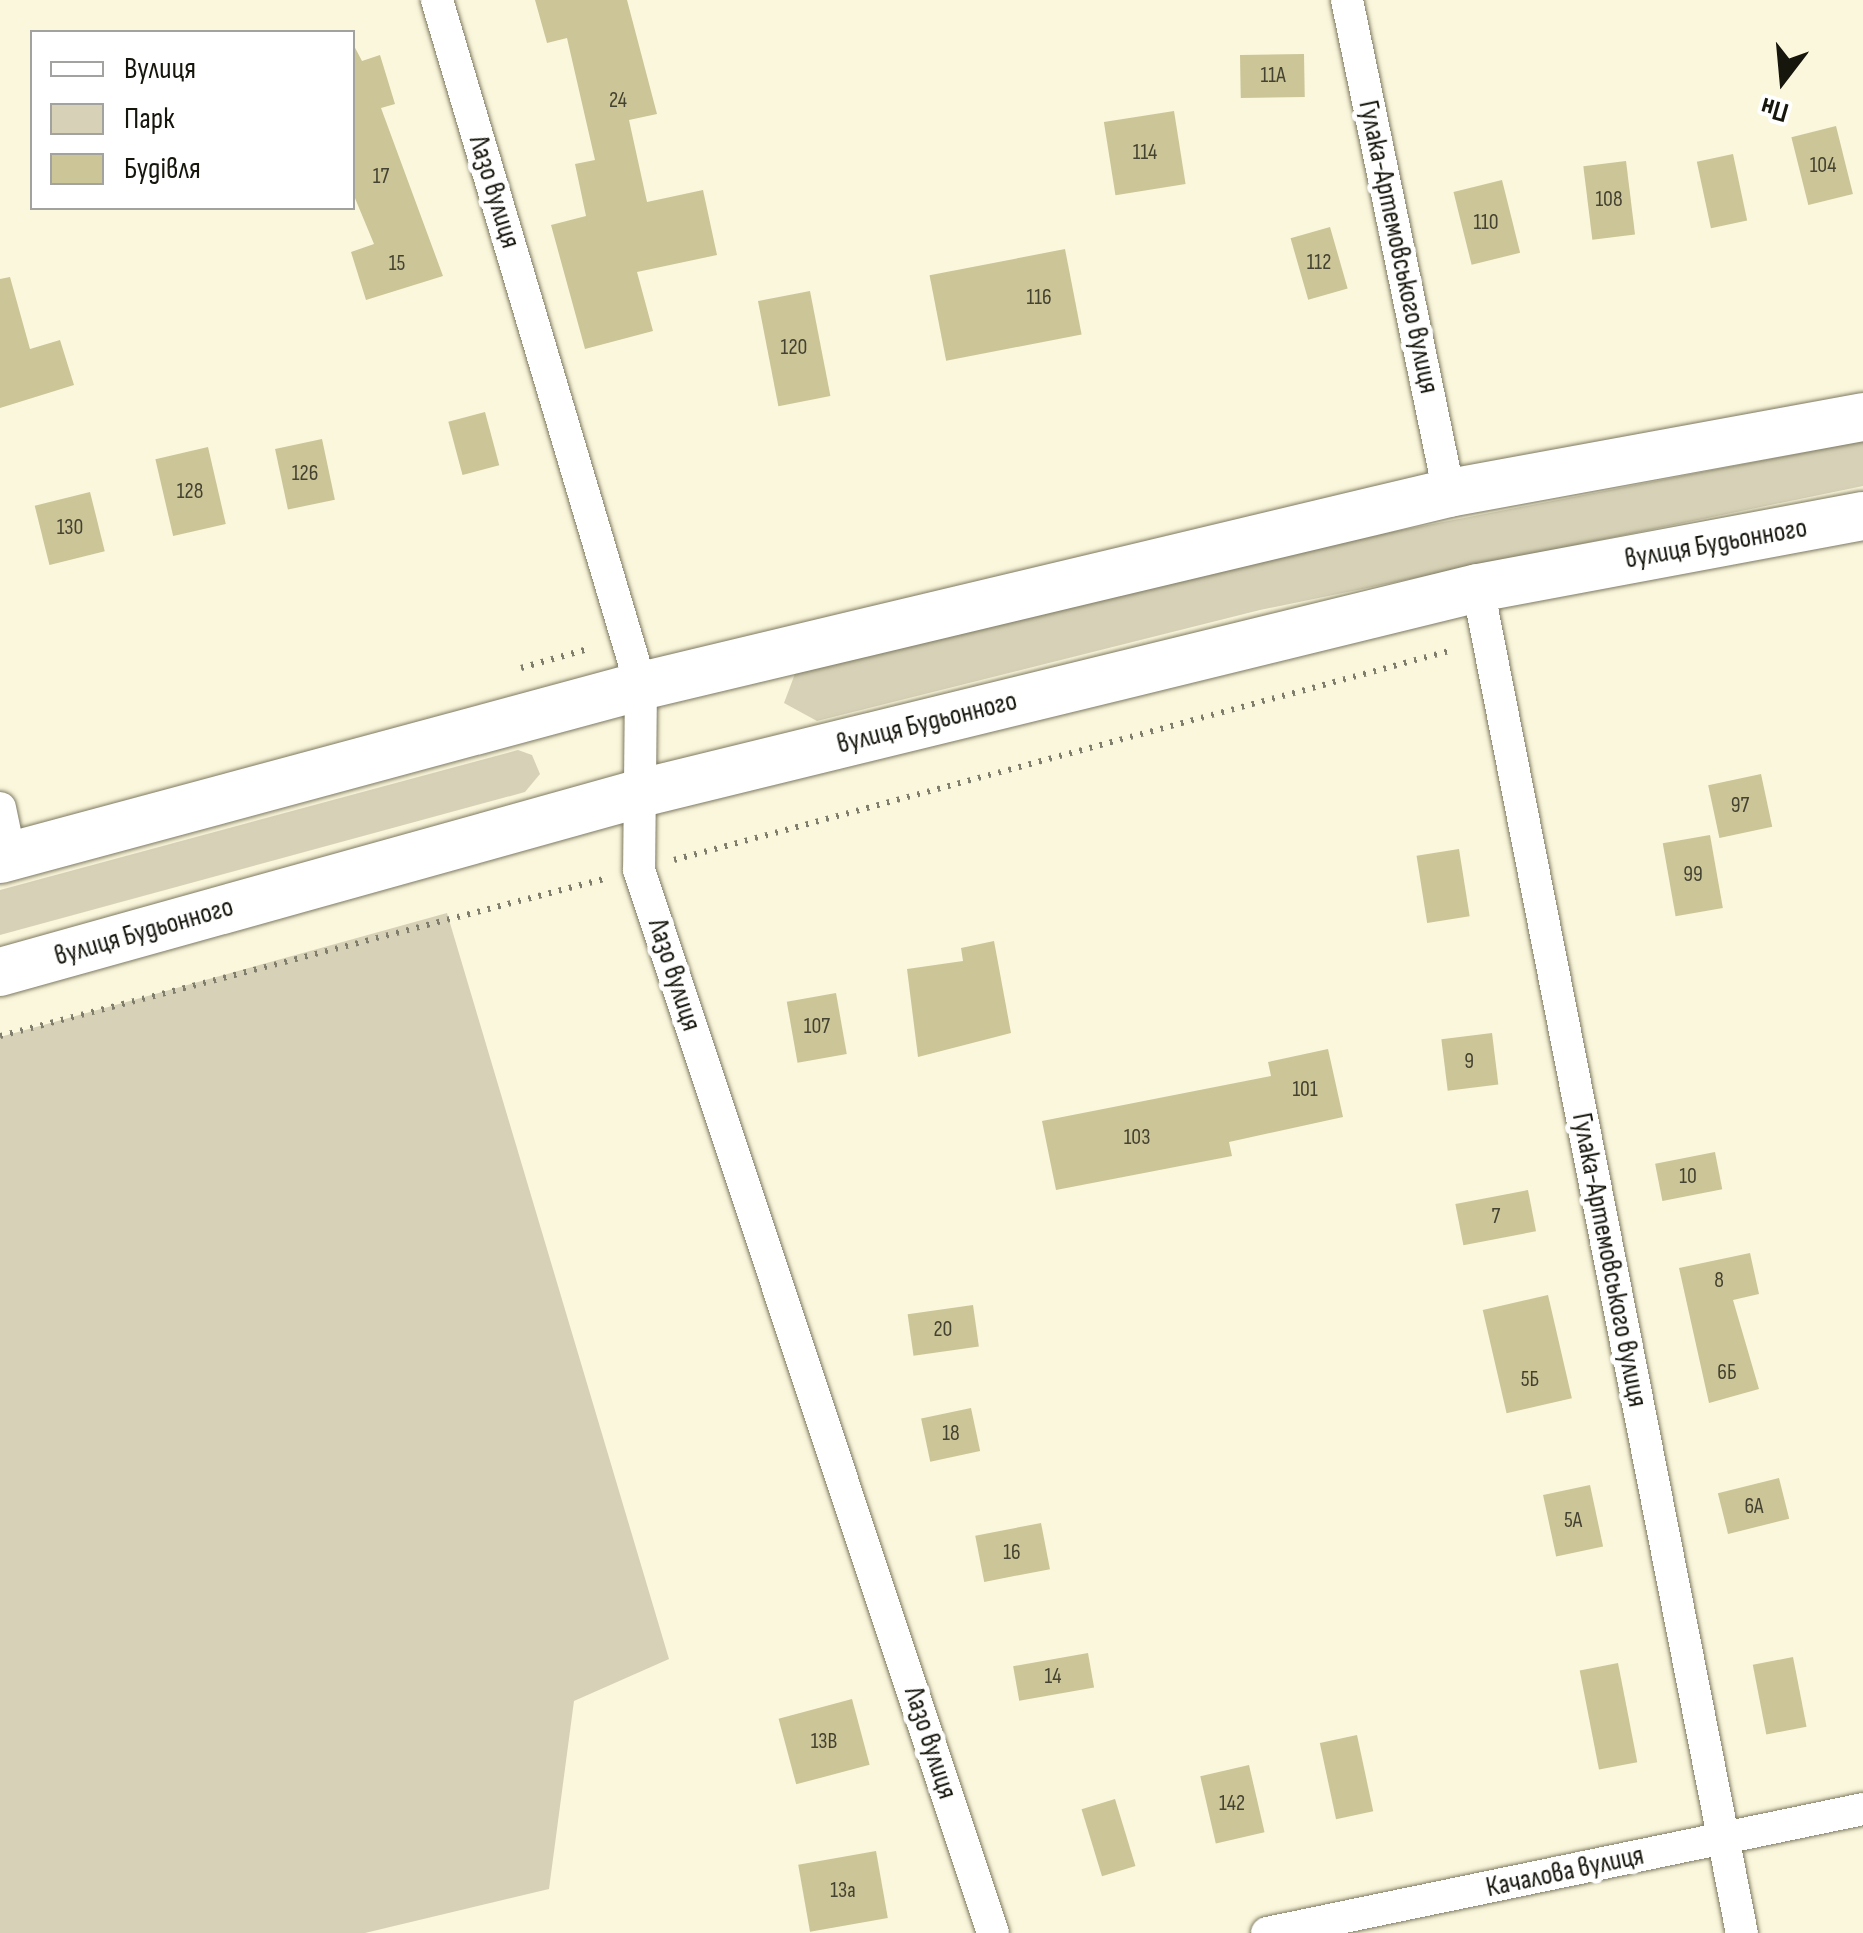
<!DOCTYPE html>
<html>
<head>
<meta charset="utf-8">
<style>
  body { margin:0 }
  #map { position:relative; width:1863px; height:1933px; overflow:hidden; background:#fbf7dc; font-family:"Sofia Sans Condensed",sans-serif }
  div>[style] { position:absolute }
  .green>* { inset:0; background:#d7d2b7 }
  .building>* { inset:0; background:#ccc598; transform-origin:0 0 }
  .path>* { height:6px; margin-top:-3px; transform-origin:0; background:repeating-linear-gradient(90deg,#7f7d6b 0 2.5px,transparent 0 10.5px) }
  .roads { filter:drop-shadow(0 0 2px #7d7961) drop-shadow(0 0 2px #7d7961) }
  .minor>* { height:32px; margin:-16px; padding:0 16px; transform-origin:16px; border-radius:16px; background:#fff }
  .secondary>* { height:48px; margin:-24px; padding:0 24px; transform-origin:24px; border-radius:24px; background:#fff }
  span { translate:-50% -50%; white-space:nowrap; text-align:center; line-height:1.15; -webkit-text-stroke:10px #fff; paint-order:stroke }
  .number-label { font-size:22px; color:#444230 }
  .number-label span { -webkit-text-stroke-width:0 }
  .street-label { font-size:28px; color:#17160d }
  .legend { position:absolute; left:30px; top:30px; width:325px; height:180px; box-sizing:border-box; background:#fff; border:2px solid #a2a29e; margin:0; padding:12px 18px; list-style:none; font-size:30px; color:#17160d }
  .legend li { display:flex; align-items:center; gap:20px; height:50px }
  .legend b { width:50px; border:2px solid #a2a29e }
  .north { position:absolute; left:1733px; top:30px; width:100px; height:100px; -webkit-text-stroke:8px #fff; paint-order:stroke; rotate:196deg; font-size:28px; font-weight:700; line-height:40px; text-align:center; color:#17160d }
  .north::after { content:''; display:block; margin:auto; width:35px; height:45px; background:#17160d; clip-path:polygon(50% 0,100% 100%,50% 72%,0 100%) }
</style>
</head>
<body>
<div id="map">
  <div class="green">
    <div style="clip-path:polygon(1863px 441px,1863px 486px,1260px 610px,817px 721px,784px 703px,796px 671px,1355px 539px)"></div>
    <div style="clip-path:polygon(518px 750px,532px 755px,540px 774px,525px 792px,0 935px,0 890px)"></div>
    <div style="clip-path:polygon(447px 913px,669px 1659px,574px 1701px,549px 1889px,365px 1933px,0 1933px,0 1037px)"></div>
  </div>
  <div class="building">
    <div style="clip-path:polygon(535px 0,627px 0,657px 114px,629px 120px,647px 202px,703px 190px,717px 255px,637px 272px,653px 331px,585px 349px,551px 225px,586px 216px,575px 164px,595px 160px,567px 38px,547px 43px)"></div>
    <div style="clip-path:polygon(352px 42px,362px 61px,380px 55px,395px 104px,381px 108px,443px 276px,366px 300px,351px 252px,374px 244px,352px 191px)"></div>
    <div style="left:1304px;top:54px;width:43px;height:64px;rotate:89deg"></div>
    <div style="left:1174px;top:111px;width:74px;height:71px;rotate:81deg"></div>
    <div style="left:1836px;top:126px;width:70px;height:46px;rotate:76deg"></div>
    <div style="left:1733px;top:154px;width:68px;height:37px;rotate:78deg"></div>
    <div style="left:1626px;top:161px;width:74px;height:43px;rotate:83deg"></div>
    <div style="left:1502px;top:180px;width:75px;height:50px;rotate:76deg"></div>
    <div style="left:1330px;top:227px;width:64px;height:41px;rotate:74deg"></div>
    <div style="left:1065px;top:249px;width:87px;height:138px;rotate:79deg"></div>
    <div style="clip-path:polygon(10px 277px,30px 349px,60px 340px,74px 385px,0 408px,0 279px)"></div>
    <div style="left:810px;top:291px;width:107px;height:53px;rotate:79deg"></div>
    <div style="left:485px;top:412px;width:55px;height:38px;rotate:75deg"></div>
    <div style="left:322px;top:439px;width:62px;height:48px;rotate:78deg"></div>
    <div style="left:208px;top:447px;width:79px;height:54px;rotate:77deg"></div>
    <div style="left:90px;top:492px;width:61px;height:57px;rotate:76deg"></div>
    <div style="left:1761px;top:774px;width:54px;height:54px;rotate:78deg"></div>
    <div style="left:1710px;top:835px;width:74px;height:48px;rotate:80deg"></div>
    <div style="left:1459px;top:849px;width:68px;height:43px;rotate:81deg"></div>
    <div style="clip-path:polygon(994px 941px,1011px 1033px,918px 1057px,907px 969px,963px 961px,961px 948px)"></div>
    <div style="left:836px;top:993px;width:62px;height:50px;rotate:80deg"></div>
    <div style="left:1492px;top:1033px;width:52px;height:51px;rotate:83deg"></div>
    <div style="clip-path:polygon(1328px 1049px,1343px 1117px,1229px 1142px,1232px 1156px,1056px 1190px,1042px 1121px,1271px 1076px,1268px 1062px)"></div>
    <div style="left:1715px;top:1152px;width:38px;height:61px;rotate:79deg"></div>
    <div style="left:1528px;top:1190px;width:42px;height:74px;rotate:79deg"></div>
    <div style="clip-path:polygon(1750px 1253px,1759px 1294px,1733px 1300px,1759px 1389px,1709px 1403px,1679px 1268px)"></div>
    <div style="left:1548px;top:1295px;width:106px;height:67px;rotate:77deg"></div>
    <div style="left:973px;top:1305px;width:42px;height:66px;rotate:82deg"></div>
    <div style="left:971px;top:1408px;width:44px;height:51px;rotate:78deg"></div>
    <div style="left:1779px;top:1478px;width:42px;height:63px;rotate:76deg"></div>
    <div style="left:1590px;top:1485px;width:63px;height:48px;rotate:78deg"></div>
    <div style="left:1041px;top:1523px;width:47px;height:67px;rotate:79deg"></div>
    <div style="left:1088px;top:1653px;width:35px;height:76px;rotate:80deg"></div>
    <div style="left:1793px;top:1657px;width:71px;height:41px;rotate:79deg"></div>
    <div style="left:1618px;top:1663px;width:101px;height:39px;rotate:79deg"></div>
    <div style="left:852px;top:1699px;width:68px;height:76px;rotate:75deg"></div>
    <div style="left:1357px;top:1735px;width:78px;height:38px;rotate:78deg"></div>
    <div style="left:1249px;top:1765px;width:69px;height:50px;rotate:77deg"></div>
    <div style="left:1115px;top:1799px;width:70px;height:35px;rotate:73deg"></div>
    <div style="left:876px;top:1851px;width:68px;height:79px;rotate:80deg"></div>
  </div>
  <div class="path">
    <div style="left:521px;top:668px;width:73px;rotate:-15.9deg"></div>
    <div style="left:674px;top:860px;width:807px;rotate:-15.09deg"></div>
    <div style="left:0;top:1036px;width:624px;rotate:-14.57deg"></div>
  </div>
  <div class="roads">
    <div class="minor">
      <div style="left:437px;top:0;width:716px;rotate:73.44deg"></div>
      <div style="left:641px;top:686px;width:184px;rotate:90.6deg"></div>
      <div style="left:639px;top:870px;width:1120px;rotate:71.58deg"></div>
      <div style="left:1347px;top:0;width:503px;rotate:78.31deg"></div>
      <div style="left:1478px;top:588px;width:1371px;rotate:78.9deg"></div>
      <div style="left:0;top:808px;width:49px;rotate:78.2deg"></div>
      <div style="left:1267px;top:1933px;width:609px;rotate:-11.75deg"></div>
    </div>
    <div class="secondary">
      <div style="left:0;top:859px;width:664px;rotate:-15.1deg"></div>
      <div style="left:641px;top:686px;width:831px;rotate:-13.43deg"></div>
      <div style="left:1449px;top:493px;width:421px;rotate:-10.4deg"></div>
      <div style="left:0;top:972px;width:670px;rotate:-15.59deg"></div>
      <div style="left:645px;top:792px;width:858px;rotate:-13.76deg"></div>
      <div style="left:1478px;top:588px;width:392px;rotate:-10.6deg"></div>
    </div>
  </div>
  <div class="number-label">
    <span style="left:1273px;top:76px">11А</span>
    <span style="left:618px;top:101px">24</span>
    <span style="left:1145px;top:153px">114</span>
    <span style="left:1823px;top:166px">104</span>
    <span style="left:381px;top:177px">17</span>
    <span style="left:1609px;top:200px">108</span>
    <span style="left:1486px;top:223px">110</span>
    <span style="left:1319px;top:263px">112</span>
    <span style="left:397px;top:264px">15</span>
    <span style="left:1039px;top:298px">116</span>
    <span style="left:794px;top:348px">120</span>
    <span style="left:305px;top:474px">126</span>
    <span style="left:190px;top:492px">128</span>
    <span style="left:70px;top:528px">130</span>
    <span style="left:1740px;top:806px">97</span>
    <span style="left:1693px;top:875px">99</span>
    <span style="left:817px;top:1027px">107</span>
    <span style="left:1469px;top:1062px">9</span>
    <span style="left:1305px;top:1090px">101</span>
    <span style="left:1137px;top:1138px">103</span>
    <span style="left:1688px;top:1177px">10</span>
    <span style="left:1496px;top:1217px">7</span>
    <span style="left:1719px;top:1281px">8</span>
    <span style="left:943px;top:1330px">20</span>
    <span style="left:1727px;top:1373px">6Б</span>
    <span style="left:1530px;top:1380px">5Б</span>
    <span style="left:951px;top:1434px">18</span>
    <span style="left:1754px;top:1507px">6А</span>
    <span style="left:1573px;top:1521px">5А</span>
    <span style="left:1012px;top:1553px">16</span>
    <span style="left:1053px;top:1677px">14</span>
    <span style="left:824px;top:1742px">13В</span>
    <span style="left:1232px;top:1804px">142</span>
    <span style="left:843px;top:1891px">13а</span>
  </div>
  <div class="street-label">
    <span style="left:494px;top:192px;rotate:73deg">Лазо вулиця</span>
    <span style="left:1398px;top:247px;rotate:78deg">Гулака-Артемовського вулиця</span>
    <span style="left:1716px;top:544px;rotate:-10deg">вулиця Будьонного</span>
    <span style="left:927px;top:723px;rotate:-14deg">вулиця Будьонного</span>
    <span style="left:144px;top:932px;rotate:-16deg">вулиця Будьонного</span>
    <span style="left:674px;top:975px;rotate:72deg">Лазо вулиця</span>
    <span style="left:1609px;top:1260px;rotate:79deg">Гулака-Артемовського вулиця</span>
    <span style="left:930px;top:1743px;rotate:72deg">Лазо вулиця</span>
    <span style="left:1565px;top:1872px;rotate:-12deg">Качалова вулиця</span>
  </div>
  <ul class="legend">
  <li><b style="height:12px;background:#fff"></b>Вулиця</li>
  <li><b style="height:28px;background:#d7d2b7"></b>Парк</li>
  <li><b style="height:28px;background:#ccc598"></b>Будівля</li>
  </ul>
  <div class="north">Пн</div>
</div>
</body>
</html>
